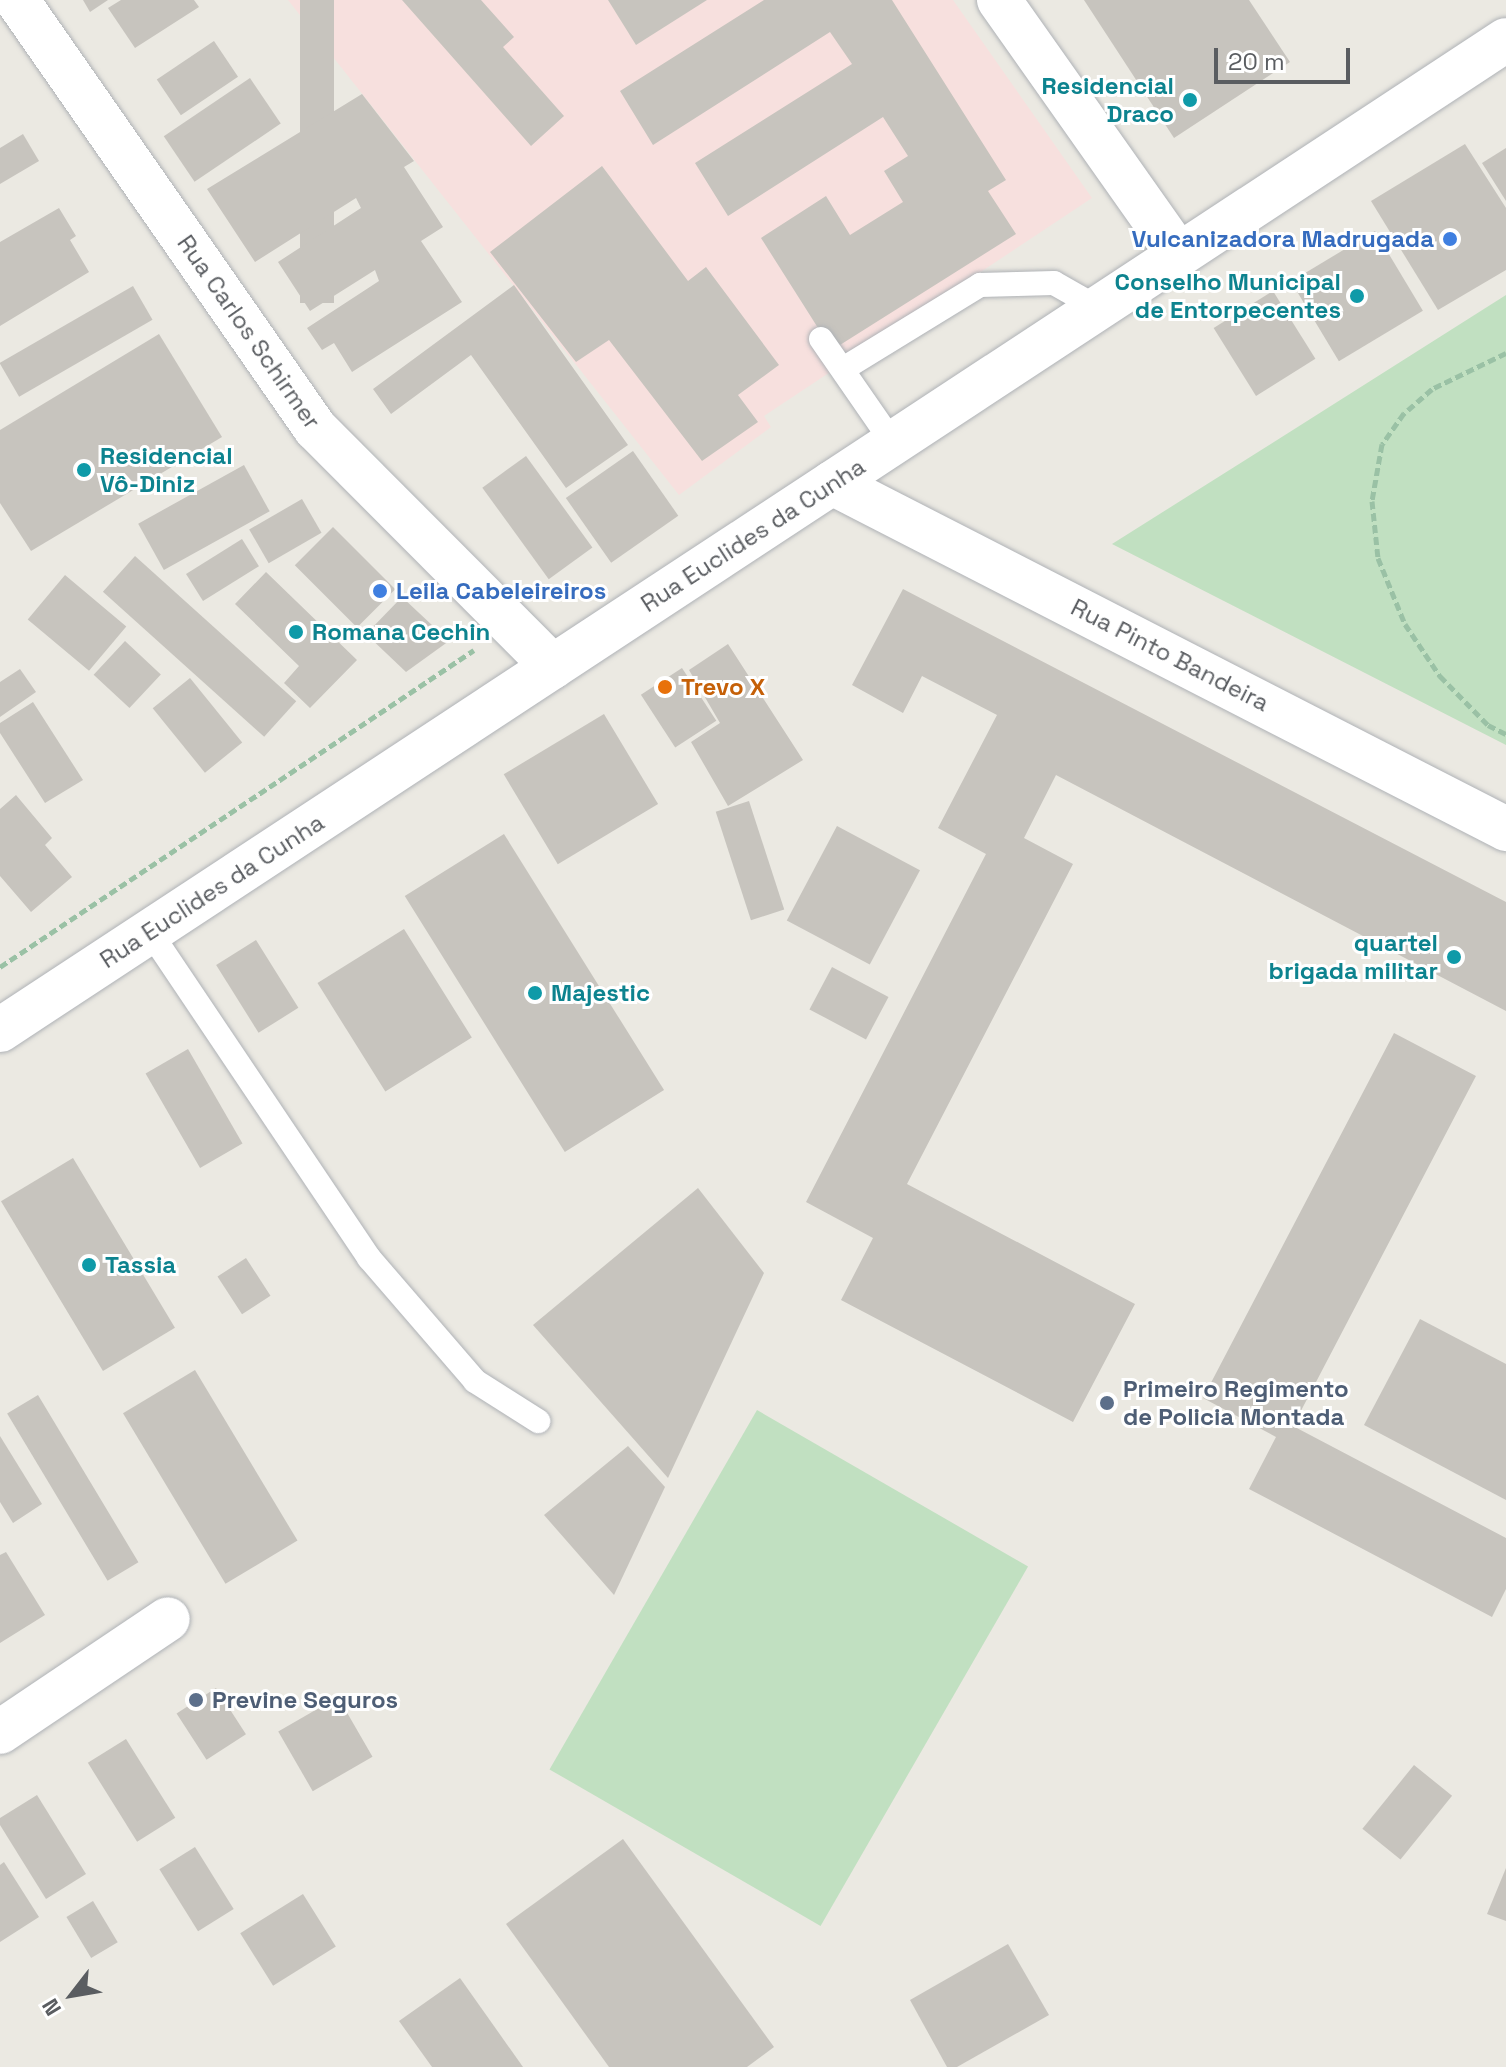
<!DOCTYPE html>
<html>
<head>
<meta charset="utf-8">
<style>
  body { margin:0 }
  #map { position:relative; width:1506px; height:2067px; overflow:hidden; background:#ebe9e2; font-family:"Space Grotesk",sans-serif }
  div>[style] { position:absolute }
  .medical>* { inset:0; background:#f7e0de }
  .green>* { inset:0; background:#c1e0c1; transform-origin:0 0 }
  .building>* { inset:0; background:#c7c4be; transform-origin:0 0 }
  .path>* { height:5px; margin-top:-2.5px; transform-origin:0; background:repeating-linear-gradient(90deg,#9ac1a5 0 8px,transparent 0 12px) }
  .roads { filter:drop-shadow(0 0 2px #afb2b6) drop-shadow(0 0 2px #afb2b6) }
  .service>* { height:24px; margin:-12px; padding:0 12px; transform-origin:12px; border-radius:12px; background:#fff }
  .minor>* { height:44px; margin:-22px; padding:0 22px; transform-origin:22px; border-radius:22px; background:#fff }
  .tertiary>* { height:44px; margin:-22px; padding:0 22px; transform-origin:22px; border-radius:22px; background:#fff }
  .secondary>* { height:44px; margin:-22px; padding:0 22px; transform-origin:22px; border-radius:22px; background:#fff }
  .dots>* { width:22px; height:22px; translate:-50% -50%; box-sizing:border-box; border:4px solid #fff; border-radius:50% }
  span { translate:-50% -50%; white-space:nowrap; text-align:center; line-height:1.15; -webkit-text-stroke:6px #fff; paint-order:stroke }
  .culture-label { font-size:24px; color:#0d838f; font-weight:700 }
  .right { translate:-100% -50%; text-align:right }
  .left { translate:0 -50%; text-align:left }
  .shop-label { font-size:24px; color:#366cbe; font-weight:700 }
  .street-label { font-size:24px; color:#5a5d61 }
  .food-label { font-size:24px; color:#c56008; font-weight:700 }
  .service-label { font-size:24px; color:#4e5e75; font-weight:700 }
  .north { position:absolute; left:32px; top:1955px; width:80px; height:80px; -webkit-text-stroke:6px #fff; paint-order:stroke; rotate:239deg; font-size:22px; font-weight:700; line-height:32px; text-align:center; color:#5a5d61 }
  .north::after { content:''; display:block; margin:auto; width:28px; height:36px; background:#5a5d61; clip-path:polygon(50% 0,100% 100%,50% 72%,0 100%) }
  .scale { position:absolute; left:1214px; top:48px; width:136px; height:36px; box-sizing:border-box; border:4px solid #5a5d61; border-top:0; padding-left:10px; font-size:24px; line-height:28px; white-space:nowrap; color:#5a5d61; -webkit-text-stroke:6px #fff; paint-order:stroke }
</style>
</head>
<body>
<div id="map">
  <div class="medical">
    <div style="clip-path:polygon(288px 0,953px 0,1092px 198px,764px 416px,771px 427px,679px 495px)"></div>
  </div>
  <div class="green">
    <div style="clip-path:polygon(1506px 295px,1506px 745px,1112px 544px,1266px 447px)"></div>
    <div style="left:757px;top:1410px;width:313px;height:415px;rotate:30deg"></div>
  </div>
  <div class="building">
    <div style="clip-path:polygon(83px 0,108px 0,90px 12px)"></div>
    <div style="clip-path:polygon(121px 0,194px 0,199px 7px,135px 48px,108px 8px)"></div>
    <div style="left:300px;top:0;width:34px;height:303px"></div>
    <div style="clip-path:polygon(402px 0,481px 0,514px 37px,503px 47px,564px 116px,531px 146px)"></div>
    <div style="clip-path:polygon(608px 0,707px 0,636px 45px)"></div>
    <div style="clip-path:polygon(764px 0,892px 0,1006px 180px,988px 191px,1016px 234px,832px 350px,761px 238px,826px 196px,850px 235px,903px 202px,884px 171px,908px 156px,883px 117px,728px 216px,695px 163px,852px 64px,830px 32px,653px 145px,620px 91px)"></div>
    <div style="clip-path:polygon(1084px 0,1249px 0,1290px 62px,1174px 138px)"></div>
    <div style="left:214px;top:41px;width:43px;height:69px;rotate:56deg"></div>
    <div style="left:250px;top:78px;width:55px;height:104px;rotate:56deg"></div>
    <div style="clip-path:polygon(362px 94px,414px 161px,404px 167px,443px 227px,421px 241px,462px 302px,352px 372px,334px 343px,322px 350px,307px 328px,379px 281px,375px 270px,310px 311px,278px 262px,361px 208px,356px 198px,255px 262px,207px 189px)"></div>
    <div style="clip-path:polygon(23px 134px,39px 161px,0 184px,0 148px)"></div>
    <div style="clip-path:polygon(1465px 144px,1506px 208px,1506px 270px,1438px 310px,1371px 201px)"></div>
    <div style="clip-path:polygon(1506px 148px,1506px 201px,1482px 163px)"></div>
    <div style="clip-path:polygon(602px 166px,688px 281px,706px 267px,779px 365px,738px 395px,758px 422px,702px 461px,609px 340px,576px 362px,490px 252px)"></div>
    <div style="clip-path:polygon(59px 208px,76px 236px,70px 240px,89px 272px,0 326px,0 242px)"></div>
    <div style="left:1375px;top:231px;width:93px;height:98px;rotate:59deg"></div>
    <div style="clip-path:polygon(514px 285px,628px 445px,566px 488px,471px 355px,391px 414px,373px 389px)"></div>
    <div style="left:133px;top:286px;width:39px;height:154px;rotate:60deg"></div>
    <div style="left:1273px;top:291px;width:80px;height:70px;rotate:58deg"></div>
    <div style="clip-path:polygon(159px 334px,222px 437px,31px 551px,0 503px,0 430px)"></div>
    <div style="left:633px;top:451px;width:79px;height:82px;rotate:55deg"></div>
    <div style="left:526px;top:456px;width:113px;height:54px;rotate:54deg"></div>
    <div style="left:244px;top:465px;width:53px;height:121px;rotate:61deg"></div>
    <div style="left:302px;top:499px;width:39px;height:61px;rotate:60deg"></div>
    <div style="left:333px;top:527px;width:88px;height:54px;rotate:45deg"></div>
    <div style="left:242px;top:539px;width:32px;height:66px;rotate:58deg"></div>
    <div style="left:135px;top:556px;width:217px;height:48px;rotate:42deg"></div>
    <div style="clip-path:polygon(266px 572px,357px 660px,310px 708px,284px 683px,299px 666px,235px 604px)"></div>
    <div style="left:65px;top:575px;width:80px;height:58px;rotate:40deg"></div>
    <div style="clip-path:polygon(903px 589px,1506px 902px,1506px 1011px,1056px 775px,1024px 838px,1073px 864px,907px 1184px,1135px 1304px,1073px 1422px,841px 1300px,873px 1238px,806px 1202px,986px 854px,938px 828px,997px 715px,922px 676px,903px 713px,852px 685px)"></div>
    <div style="clip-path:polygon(402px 597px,449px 641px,406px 672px,366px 634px)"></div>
    <div style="left:125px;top:641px;width:49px;height:46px;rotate:43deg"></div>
    <div style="clip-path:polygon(728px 644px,803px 760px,728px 806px,691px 742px,720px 723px,689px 670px)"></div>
    <div style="left:682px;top:668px;width:63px;height:49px;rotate:57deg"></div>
    <div style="clip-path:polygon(20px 669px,36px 692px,0 717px,0 682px)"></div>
    <div style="left:190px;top:678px;width:83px;height:48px;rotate:51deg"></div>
    <div style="clip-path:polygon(33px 702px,83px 780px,45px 803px,0 733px,0 723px)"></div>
    <div style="left:604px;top:714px;width:105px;height:117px;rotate:59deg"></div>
    <div style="clip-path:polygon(16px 795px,52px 838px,45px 845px,72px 877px,31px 912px,0 876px,0 809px)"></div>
    <div style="left:749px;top:801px;width:114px;height:35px;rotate:72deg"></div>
    <div style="left:837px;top:826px;width:94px;height:107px;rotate:28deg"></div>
    <div style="left:504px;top:834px;width:302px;height:117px;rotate:58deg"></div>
    <div style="left:404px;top:929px;width:128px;height:102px;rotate:58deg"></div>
    <div style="left:256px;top:940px;width:80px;height:47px;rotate:58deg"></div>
    <div style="left:832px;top:967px;width:64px;height:48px;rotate:28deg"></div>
    <div style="clip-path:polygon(1394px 1033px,1476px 1076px,1293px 1426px,1506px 1538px,1506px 1589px,1492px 1617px,1249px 1489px,1276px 1437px,1203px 1398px)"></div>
    <div style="left:188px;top:1049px;width:109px;height:49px;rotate:60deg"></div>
    <div style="left:73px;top:1158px;width:198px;height:84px;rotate:59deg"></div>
    <div style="clip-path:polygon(698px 1188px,764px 1273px,668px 1478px,533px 1325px)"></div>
    <div style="left:246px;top:1258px;width:45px;height:34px;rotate:57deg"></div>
    <div style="clip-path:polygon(1420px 1319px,1506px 1364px,1506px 1500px,1364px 1425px)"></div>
    <div style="left:195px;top:1370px;width:199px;height:84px;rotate:59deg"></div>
    <div style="left:38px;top:1395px;width:195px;height:36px;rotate:59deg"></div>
    <div style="clip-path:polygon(0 1436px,42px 1504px,13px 1523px,0 1502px)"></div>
    <div style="clip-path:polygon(628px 1446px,665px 1487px,614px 1595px,544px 1515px)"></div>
    <div style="clip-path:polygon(6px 1552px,45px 1615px,0 1643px,0 1555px)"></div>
    <div style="left:216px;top:1688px;width:55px;height:47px;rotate:57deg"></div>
    <div style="left:338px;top:1697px;width:69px;height:69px;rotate:60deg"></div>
    <div style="left:126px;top:1739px;width:93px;height:45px;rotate:58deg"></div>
    <div style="left:1414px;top:1765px;width:49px;height:82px;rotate:39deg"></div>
    <div style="clip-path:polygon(37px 1795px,86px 1874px,46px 1899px,0 1825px,0 1818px)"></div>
    <div style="clip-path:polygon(623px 1839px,774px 2047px,747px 2067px,609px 2067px,506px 1924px)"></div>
    <div style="left:195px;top:1847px;width:73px;height:42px;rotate:58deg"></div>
    <div style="clip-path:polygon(4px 1862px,39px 1917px,0 1942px,0 1865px)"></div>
    <div style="clip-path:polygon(1506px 1868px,1506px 1921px,1487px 1914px)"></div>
    <div style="left:303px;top:1894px;width:62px;height:74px;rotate:58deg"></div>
    <div style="left:93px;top:1901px;width:48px;height:31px;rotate:59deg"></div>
    <div style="clip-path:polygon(1008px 1944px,1049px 2015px,957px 2067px,947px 2067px,910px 2000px)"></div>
    <div style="clip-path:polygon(460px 1978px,523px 2067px,432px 2067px,399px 2021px)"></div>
  </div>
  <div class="path">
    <div style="left:1506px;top:353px;width:82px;rotate:154.1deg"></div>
    <div style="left:1432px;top:389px;width:37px;rotate:139deg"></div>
    <div style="left:1404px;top:413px;width:38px;rotate:125deg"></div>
    <div style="left:1382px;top:444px;width:58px;rotate:100deg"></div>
    <div style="left:1372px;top:501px;width:57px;rotate:84deg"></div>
    <div style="left:1378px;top:558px;width:71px;rotate:67.8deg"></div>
    <div style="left:1405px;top:624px;width:63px;rotate:56.1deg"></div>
    <div style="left:1440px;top:676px;width:69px;rotate:45.6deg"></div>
    <div style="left:1488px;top:725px;width:20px;rotate:27deg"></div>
    <div style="left:0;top:967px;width:570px;rotate:-33.77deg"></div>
  </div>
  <div class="roads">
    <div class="service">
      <div style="left:821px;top:339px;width:126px;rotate:55.3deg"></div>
      <div style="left:843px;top:369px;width:161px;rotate:-31.5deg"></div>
      <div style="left:980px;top:285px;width:74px;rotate:-1.5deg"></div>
      <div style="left:1054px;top:283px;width:51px;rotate:29.6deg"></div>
      <div style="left:150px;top:932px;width:393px;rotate:56.1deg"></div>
      <div style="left:369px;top:1258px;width:162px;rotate:49.2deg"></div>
      <div style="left:475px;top:1381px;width:75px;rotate:32.4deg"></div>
    </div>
    <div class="minor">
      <div style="left:17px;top:0;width:522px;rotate:55.15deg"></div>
      <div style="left:315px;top:428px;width:337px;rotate:45.1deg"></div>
      <div style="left:0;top:1732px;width:202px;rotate:-33.9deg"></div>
    </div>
    <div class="tertiary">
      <div style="left:999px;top:0;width:312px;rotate:54.8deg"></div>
      <div style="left:832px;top:483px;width:758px;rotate:27.17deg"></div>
    </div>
    <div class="secondary">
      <div style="left:0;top:1030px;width:1802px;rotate:-33.32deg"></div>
    </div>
  </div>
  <div class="dots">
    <div style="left:1190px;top:100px;background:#0f9aa8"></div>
    <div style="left:1450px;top:239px;background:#3f7fe0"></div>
    <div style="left:1357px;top:296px;background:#0f9aa8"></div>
    <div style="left:84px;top:470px;background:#0f9aa8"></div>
    <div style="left:380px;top:591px;background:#3f7fe0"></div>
    <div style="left:296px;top:632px;background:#0f9aa8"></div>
    <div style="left:665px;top:687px;background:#e8710a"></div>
    <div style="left:1454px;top:957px;background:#0f9aa8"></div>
    <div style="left:535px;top:993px;background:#0f9aa8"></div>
    <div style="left:89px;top:1265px;background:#0f9aa8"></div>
    <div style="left:1107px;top:1403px;background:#5c6f8a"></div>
    <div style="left:196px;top:1700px;background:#5c6f8a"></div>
  </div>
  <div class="culture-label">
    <span class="right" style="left:1174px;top:100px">Residencial<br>Draco</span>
    <span class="right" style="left:1341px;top:296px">Conselho Municipal<br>de Entorpecentes</span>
    <span class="left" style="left:100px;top:470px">Residencial<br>Vô-Diniz</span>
    <span class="left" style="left:312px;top:632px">Romana Cechin</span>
    <span class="right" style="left:1438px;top:957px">quartel<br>brigada militar</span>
    <span class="left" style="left:551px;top:993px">Majestic</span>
    <span class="left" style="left:105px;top:1265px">Tassia</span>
  </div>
  <div class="shop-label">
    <span class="right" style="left:1434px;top:239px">Vulcanizadora Madrugada</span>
    <span class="left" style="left:396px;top:591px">Leila Cabeleireiros</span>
  </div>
  <div class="street-label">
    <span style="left:249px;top:332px;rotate:55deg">Rua Carlos Schirmer</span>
    <span style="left:753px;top:535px;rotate:-33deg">Rua Euclides da Cunha</span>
    <span style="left:1170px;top:655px;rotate:27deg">Rua Pinto Bandeira</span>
    <span style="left:212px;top:891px;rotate:-33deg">Rua Euclides da Cunha</span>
  </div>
  <div class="food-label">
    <span class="left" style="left:681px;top:687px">Trevo X</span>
  </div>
  <div class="service-label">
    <span class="left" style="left:1123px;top:1403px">Primeiro Regimento<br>de Policia Montada</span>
    <span class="left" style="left:212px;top:1700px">Previne Seguros</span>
  </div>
  <div class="north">N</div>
  <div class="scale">20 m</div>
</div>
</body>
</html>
